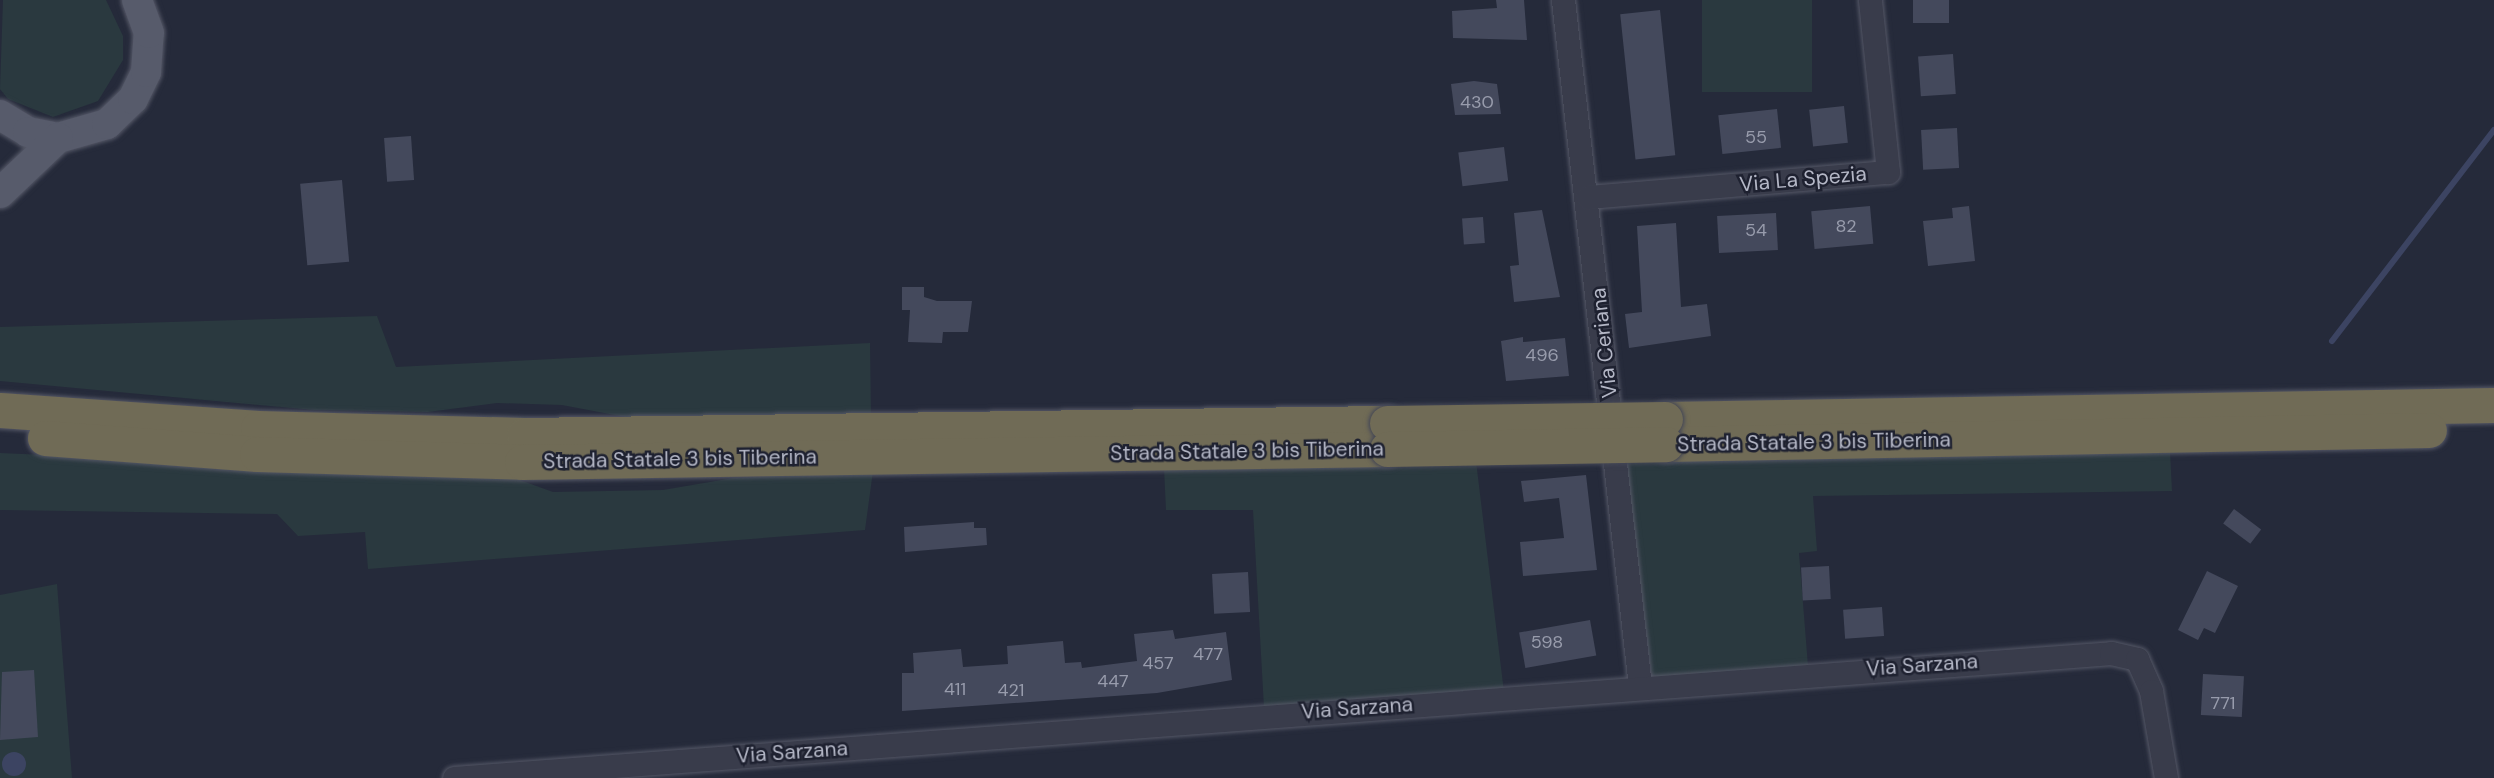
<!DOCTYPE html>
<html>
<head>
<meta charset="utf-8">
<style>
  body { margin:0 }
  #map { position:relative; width:2494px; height:778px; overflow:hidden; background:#252a3a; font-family:"DM Sans",sans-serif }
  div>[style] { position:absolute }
  .green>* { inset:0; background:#2a393f; transform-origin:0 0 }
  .water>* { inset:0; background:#3c4462 }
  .round { border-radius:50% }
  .stream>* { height:6px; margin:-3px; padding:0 3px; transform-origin:3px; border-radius:3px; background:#3c4462 }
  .building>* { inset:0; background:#44495c; transform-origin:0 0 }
  .roads { filter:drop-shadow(0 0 2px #545766) drop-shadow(0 0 2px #545766) }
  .minor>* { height:23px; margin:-11.5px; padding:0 11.5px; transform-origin:11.5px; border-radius:11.5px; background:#393c4b }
  .major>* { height:30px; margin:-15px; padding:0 15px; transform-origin:15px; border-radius:15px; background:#575b6b }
  .highway>* { height:35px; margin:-17.5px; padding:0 17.5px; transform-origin:17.5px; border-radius:17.5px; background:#706b56 }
  .bridges { filter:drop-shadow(0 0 2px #444756) drop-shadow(0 0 2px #444756) }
  .highway-bridge>* { height:35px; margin:-17.5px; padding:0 17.5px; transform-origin:17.5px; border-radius:17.5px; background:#706b56 }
  span { translate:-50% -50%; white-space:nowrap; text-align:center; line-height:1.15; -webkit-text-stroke:5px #1e2130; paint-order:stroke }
  .number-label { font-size:18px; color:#989cac }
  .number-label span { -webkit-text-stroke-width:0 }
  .street-label { font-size:21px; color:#b4b7c6 }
</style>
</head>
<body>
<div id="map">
  <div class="green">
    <div style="clip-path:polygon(3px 0,106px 0,123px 36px,123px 60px,98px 101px,53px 117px,8px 99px,0 89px)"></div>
    <div style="left:1702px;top:0;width:110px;height:92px"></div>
    <div style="clip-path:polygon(377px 316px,396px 367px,870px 343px,871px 417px,641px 420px,562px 405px,497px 403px,428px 412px,314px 410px,0 381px,0 327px)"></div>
    <div style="clip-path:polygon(2170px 451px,2172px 491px,1813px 496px,1817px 551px,1799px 553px,1808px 666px,1652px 678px,1624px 460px)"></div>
    <div style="clip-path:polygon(0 453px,506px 475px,553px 492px,663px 490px,733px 478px,873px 471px,865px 530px,368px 569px,365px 532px,298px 536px,277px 514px,0 510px)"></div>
    <div style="clip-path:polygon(1476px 461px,1504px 692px,1264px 708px,1253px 510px,1166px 510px,1164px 468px)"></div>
    <div style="clip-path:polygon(57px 584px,72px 778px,0 778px,0 595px)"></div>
  </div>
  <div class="water">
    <div class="round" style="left:2px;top:752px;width:24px;height:24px"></div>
  </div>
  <div class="stream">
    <div style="left:2332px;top:341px;width:266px;rotate:-52.5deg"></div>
  </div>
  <div class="building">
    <div style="clip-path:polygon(1496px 0,1524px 0,1527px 40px,1453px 38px,1452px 11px,1497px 8px)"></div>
    <div style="left:1913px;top:0;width:36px;height:23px"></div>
    <div style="left:1660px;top:10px;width:146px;height:40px;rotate:84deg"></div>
    <div style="left:1953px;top:54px;width:40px;height:35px;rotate:86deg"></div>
    <div style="clip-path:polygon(1474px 81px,1497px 84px,1501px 114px,1455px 115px,1451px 84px)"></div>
    <div style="left:1844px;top:106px;width:37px;height:35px;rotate:84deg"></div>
    <div style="left:1777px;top:109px;width:39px;height:59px;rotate:84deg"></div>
    <div style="left:1957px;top:128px;width:40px;height:36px;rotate:87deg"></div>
    <div style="left:411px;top:136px;width:44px;height:27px;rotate:86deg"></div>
    <div style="left:1504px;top:147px;width:34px;height:46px;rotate:83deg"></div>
    <div style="left:342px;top:180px;width:82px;height:42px;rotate:85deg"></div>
    <div style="left:1870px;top:206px;width:38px;height:59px;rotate:85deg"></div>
    <div style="clip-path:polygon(1969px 206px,1975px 261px,1928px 266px,1923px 221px,1953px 218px,1952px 208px)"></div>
    <div style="clip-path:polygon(1542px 210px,1560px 297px,1514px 302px,1510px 266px,1519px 265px,1514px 213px)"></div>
    <div style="left:1776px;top:213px;width:37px;height:59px;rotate:87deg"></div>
    <div style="left:1483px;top:217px;width:26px;height:21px;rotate:86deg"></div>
    <div style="clip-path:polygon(1676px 223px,1681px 307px,1707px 304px,1711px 336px,1629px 348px,1625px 314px,1642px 312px,1637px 226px)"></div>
    <div style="clip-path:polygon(902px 287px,924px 287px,924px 297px,937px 301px,972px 301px,968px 332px,943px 332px,942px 343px,908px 342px,910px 310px,902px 310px)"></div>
    <div style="clip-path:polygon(1523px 337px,1523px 342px,1565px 338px,1569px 376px,1506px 381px,1501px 341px)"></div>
    <div style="clip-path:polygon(1586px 475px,1597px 570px,1523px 576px,1520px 542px,1564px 538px,1559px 498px,1524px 502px,1521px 481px)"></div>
    <div style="left:2234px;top:509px;width:34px;height:18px;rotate:37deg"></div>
    <div style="clip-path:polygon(974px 522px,974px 528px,986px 528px,987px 545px,905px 552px,904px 527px)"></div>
    <div style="left:1829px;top:566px;width:33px;height:28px;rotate:87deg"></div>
    <div style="clip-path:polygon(2207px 571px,2238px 586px,2215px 633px,2204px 628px,2198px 640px,2178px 630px)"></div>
    <div style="left:1248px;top:572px;width:40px;height:36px;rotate:87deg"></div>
    <div style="left:1882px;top:607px;width:29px;height:39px;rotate:86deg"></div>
    <div style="left:1590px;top:620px;width:36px;height:72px;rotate:80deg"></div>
    <div style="clip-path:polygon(1173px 630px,1175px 639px,1226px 632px,1232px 680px,1157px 693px,902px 711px,902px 673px,914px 673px,913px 653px,961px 649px,963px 667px,1008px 664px,1007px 646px,1063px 641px,1065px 663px,1081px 662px,1082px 668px,1137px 661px,1134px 634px)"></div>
    <div style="clip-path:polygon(34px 670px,38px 737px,0 740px,2px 672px)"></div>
    <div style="left:2203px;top:674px;width:41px;height:41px;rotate:3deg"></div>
  </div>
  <div class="roads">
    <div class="minor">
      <div style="left:1563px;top:0;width:690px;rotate:83.6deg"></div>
      <div style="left:1588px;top:197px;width:301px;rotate:-4.8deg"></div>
      <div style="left:1888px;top:172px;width:173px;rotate:-96deg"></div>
      <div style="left:454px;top:778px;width:1662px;rotate:-4.31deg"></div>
      <div style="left:2111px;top:653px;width:27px;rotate:13deg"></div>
      <div style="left:2137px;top:659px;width:35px;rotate:66deg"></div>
      <div style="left:2151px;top:691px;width:88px;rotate:80.2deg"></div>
    </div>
    <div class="major">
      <div style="left:0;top:115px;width:33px;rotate:31deg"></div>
      <div style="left:28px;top:132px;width:31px;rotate:11deg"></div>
      <div style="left:58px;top:138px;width:51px;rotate:-15.9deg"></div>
      <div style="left:107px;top:124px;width:36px;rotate:-44deg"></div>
      <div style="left:133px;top:99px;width:30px;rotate:-64deg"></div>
      <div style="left:146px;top:72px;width:39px;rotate:-86deg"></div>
      <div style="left:149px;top:33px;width:35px;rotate:-110deg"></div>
      <div style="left:0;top:193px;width:80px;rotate:-43.5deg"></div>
    </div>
    <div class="highway">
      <div style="left:0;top:410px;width:259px;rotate:4deg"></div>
      <div style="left:258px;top:428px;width:266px;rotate:1.5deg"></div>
      <div style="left:524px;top:435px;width:863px;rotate:-0.8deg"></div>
      <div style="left:1665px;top:419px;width:829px;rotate:-0.97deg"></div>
      <div style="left:45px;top:438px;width:213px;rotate:4.3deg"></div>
      <div style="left:257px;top:454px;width:265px;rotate:1.7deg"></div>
      <div style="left:522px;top:462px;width:865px;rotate:-0.86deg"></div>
      <div style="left:1666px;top:444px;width:763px;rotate:-1.05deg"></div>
    </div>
  </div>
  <div class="bridges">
    <div class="highway-bridge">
      <div style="left:1387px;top:423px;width:278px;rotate:-0.8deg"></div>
      <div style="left:1387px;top:449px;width:279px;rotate:-1deg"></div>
    </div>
  </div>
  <div class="number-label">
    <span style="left:1477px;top:102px">430</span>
    <span style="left:1756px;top:137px">55</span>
    <span style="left:1846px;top:226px">82</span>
    <span style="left:1756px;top:230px">54</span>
    <span style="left:1542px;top:355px">496</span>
    <span style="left:1547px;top:642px">598</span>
    <span style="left:1208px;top:654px">477</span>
    <span style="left:1158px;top:663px">457</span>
    <span style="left:1113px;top:681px">447</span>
    <span style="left:955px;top:689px">411</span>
    <span style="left:1011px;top:690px">421</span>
    <span style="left:2223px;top:703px">771</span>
  </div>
  <div class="street-label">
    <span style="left:1803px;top:179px;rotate:-5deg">Via La Spezia</span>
    <span style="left:1604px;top:343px;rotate:-96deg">Via Ceriana</span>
    <span style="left:1814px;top:442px;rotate:-1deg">Strada Statale 3 bis Tiberina</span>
    <span style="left:1247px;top:451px;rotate:-1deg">Strada Statale 3 bis Tiberina</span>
    <span style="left:680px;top:459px;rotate:-1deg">Strada Statale 3 bis Tiberina</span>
    <span style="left:1922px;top:665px;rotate:-4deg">Via Sarzana</span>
    <span style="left:1357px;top:708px;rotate:-4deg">Via Sarzana</span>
    <span style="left:792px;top:752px;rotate:-4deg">Via Sarzana</span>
  </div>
</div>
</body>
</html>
